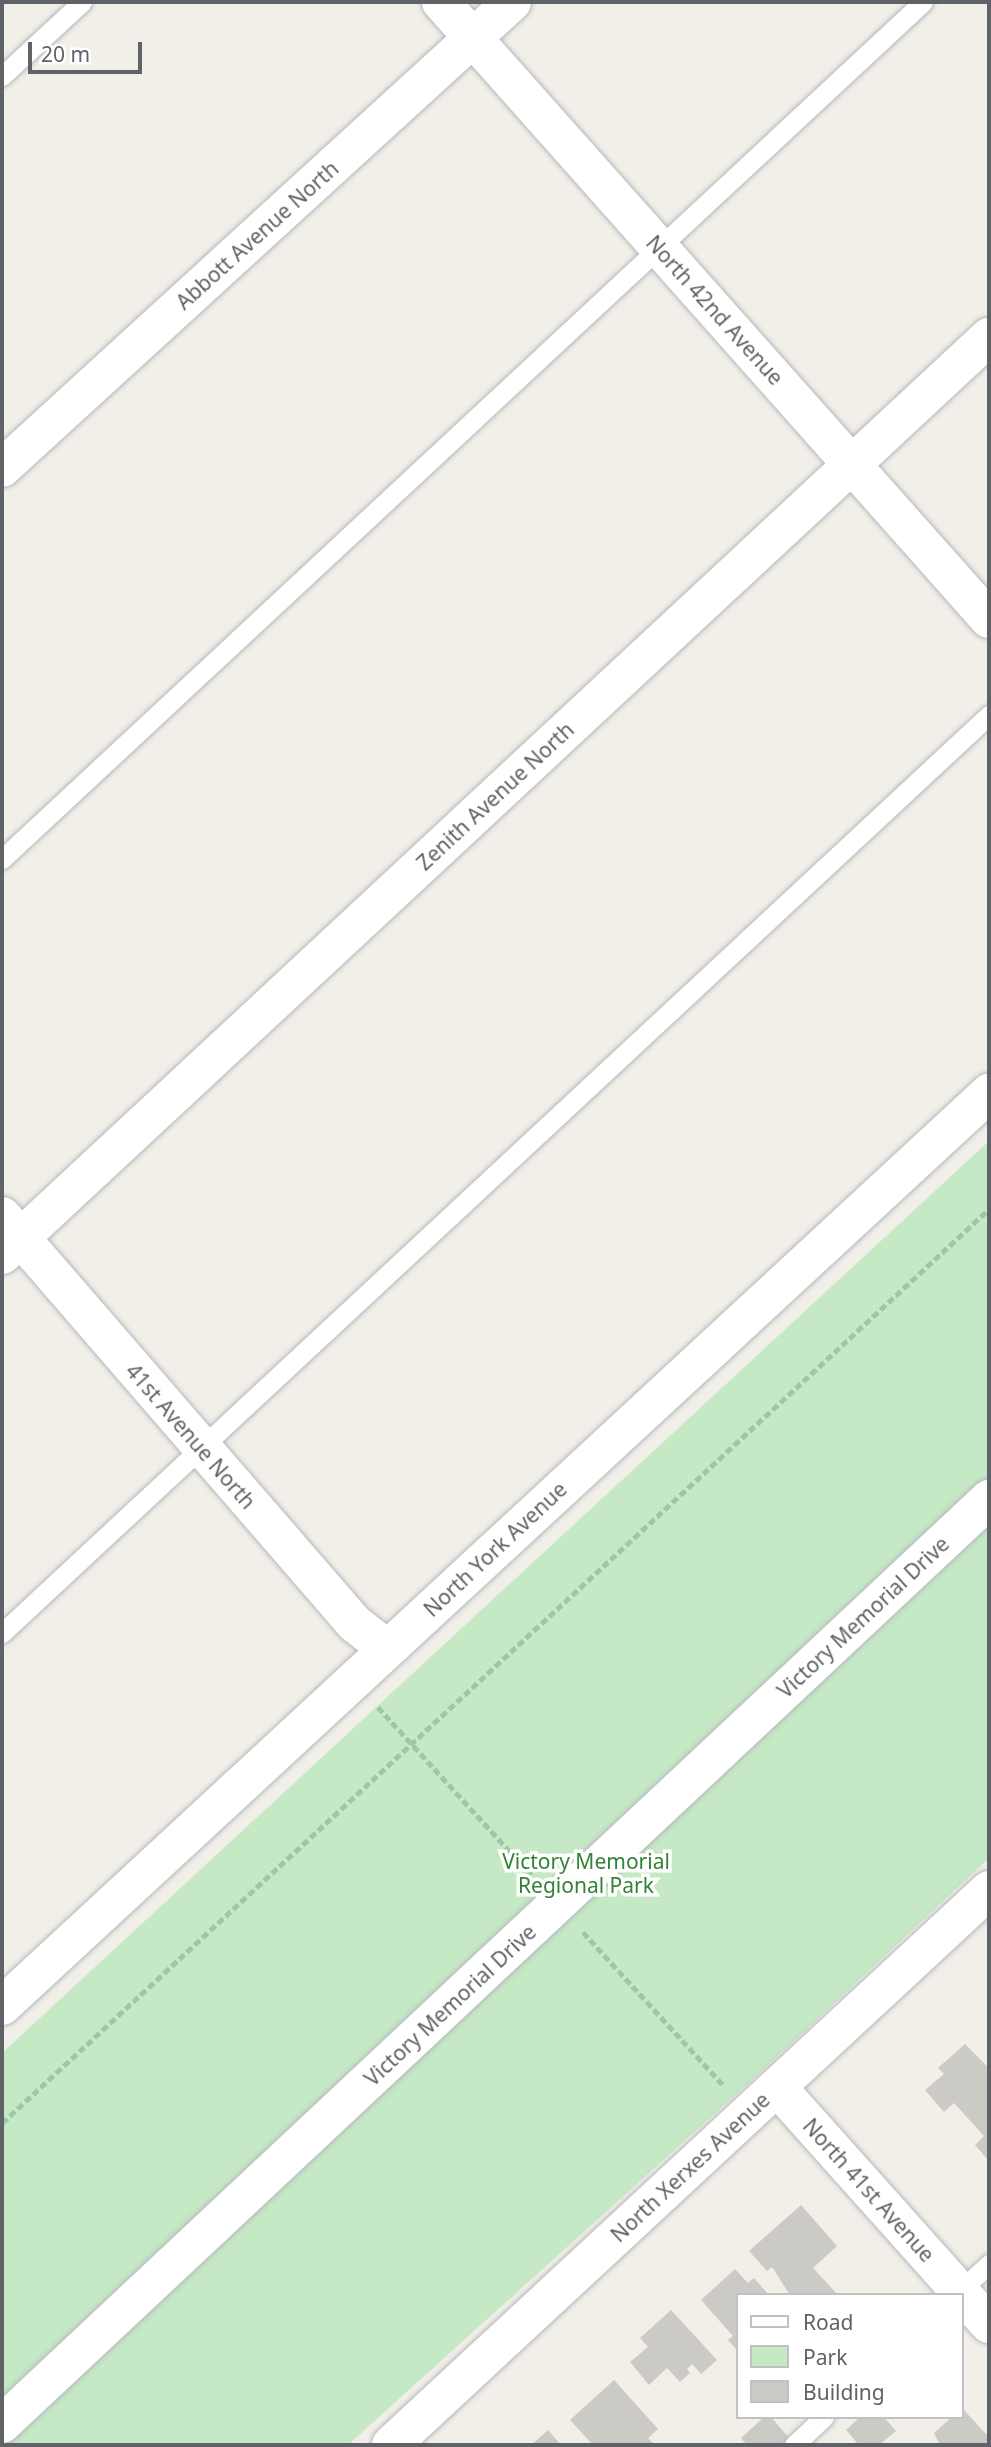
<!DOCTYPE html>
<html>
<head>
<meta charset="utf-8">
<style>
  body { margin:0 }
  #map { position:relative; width:991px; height:2447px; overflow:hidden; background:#f1efe8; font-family:"Noto Sans",sans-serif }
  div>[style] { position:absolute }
  .green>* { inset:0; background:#c5e8c5 }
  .building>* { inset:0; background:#cccac5 }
  .path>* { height:4.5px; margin-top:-2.25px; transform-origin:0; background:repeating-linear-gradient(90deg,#9cc7a9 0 7px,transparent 0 10.5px) }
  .roads { filter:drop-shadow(0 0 2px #b5b8bc) drop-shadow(0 0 2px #b5b8bc) }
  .service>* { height:19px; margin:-9.5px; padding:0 9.5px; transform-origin:9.5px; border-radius:9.5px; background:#fff }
  .minor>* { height:38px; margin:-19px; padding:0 19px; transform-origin:19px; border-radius:19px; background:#fff }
  .tertiary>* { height:38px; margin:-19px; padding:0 19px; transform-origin:19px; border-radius:19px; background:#fff }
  span { translate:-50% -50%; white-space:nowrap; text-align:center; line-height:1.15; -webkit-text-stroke:7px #fff; paint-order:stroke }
  .street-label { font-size:21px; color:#5f6368 }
  .park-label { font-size:21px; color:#348238 }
  .frame { position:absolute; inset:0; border:4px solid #5f6368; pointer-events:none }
  .legend { position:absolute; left:736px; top:2293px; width:228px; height:126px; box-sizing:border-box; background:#fff; border:2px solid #bfc1c3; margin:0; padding:9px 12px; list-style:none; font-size:21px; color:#5f6368 }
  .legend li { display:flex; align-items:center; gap:14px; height:35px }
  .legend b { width:35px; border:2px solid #bfc1c3 }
  .scale { position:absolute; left:28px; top:42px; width:114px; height:32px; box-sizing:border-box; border:4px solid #5f6368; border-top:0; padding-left:9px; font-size:21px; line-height:24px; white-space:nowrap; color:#5f6368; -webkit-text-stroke:5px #fff; paint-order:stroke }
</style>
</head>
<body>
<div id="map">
  <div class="green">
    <div style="clip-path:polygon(989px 1141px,989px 1858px,764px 2069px,348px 2445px,2px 2445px,2px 2053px)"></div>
  </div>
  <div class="building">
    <div style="clip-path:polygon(965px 2044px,989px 2068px,989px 2161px,975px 2145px,984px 2136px,954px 2103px,944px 2112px,925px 2090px,944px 2074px,938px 2068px)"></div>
    <div style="clip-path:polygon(801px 2205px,837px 2246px,813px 2268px,838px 2295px,790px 2295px,772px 2267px,767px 2271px,749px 2251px)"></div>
    <div style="clip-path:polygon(735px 2269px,748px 2283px,754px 2278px,769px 2295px,737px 2295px,737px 2350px,728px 2340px,733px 2336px,701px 2300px)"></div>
    <div style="clip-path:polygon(671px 2310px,717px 2360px,701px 2374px,692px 2364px,687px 2369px,690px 2373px,680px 2382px,667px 2368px,649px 2385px,630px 2362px,648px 2347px,640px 2338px)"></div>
    <div style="clip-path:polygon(614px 2380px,658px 2429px,648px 2438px,655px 2445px,593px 2445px,570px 2420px)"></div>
    <div style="clip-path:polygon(961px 2407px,986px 2434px,989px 2431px,989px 2445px,940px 2445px,934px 2433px,952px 2417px,961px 2417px)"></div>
    <div style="clip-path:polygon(764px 2417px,771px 2417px,790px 2439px,783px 2445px,747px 2445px,741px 2438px)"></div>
    <div style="clip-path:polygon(860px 2417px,884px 2417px,896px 2431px,879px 2445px,859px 2445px,846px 2430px)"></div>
    <div style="clip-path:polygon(548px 2430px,561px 2445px,531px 2445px)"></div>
  </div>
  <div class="path">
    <div style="left:378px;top:1707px;width:230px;rotate:47.6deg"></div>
    <div style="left:583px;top:1932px;width:209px;rotate:47.5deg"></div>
    <div style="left:2px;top:2123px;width:1345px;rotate:-42.8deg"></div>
  </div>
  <div class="roads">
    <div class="service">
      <div style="left:2px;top:76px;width:109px;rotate:-42.8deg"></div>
      <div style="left:2px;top:859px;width:1258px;rotate:-42.94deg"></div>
      <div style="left:2px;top:1633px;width:1348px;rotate:-42.93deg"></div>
      <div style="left:956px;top:2294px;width:45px;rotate:-42.3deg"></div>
      <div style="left:794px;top:2445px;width:41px;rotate:-43deg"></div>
    </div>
    <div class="minor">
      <div style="left:441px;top:2px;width:825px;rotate:48.39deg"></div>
      <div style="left:2px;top:468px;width:691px;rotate:-42.42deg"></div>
      <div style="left:2px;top:1216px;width:538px;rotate:49.14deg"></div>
      <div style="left:354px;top:1623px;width:42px;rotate:38.2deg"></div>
      <div style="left:2px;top:1255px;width:1348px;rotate:-42.93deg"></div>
      <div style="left:2px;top:2006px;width:1345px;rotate:-42.77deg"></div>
      <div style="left:777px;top:2087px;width:318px;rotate:48.2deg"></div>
      <div style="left:391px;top:2445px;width:816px;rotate:-42.86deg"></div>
    </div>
    <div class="tertiary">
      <div style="left:2px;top:2424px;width:1353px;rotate:-43.14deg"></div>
    </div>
  </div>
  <div class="street-label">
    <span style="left:257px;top:235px;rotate:-42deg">Abbott Avenue North</span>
    <span style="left:715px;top:310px;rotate:48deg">North 42nd Avenue</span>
    <span style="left:495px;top:796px;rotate:-43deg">Zenith Avenue North</span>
    <span style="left:191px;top:1436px;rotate:49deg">41st Avenue North</span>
    <span style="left:495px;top:1549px;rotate:-43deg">North York Avenue</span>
    <span style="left:863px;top:1617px;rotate:-43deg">Victory Memorial Drive</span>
    <span style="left:450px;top:2005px;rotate:-43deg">Victory Memorial Drive</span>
    <span style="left:690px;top:2167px;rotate:-43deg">North Xerxes Avenue</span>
    <span style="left:869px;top:2190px;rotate:48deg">North 41st Avenue</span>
  </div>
  <div class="park-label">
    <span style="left:586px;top:1873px">Victory Memorial<br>Regional Park</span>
  </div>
  <div class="frame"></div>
  <ul class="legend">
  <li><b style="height:9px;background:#fff"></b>Road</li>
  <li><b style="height:19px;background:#c5e8c5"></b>Park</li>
  <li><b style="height:19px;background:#cccac5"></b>Building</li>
  </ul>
  <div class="scale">20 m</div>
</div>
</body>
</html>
